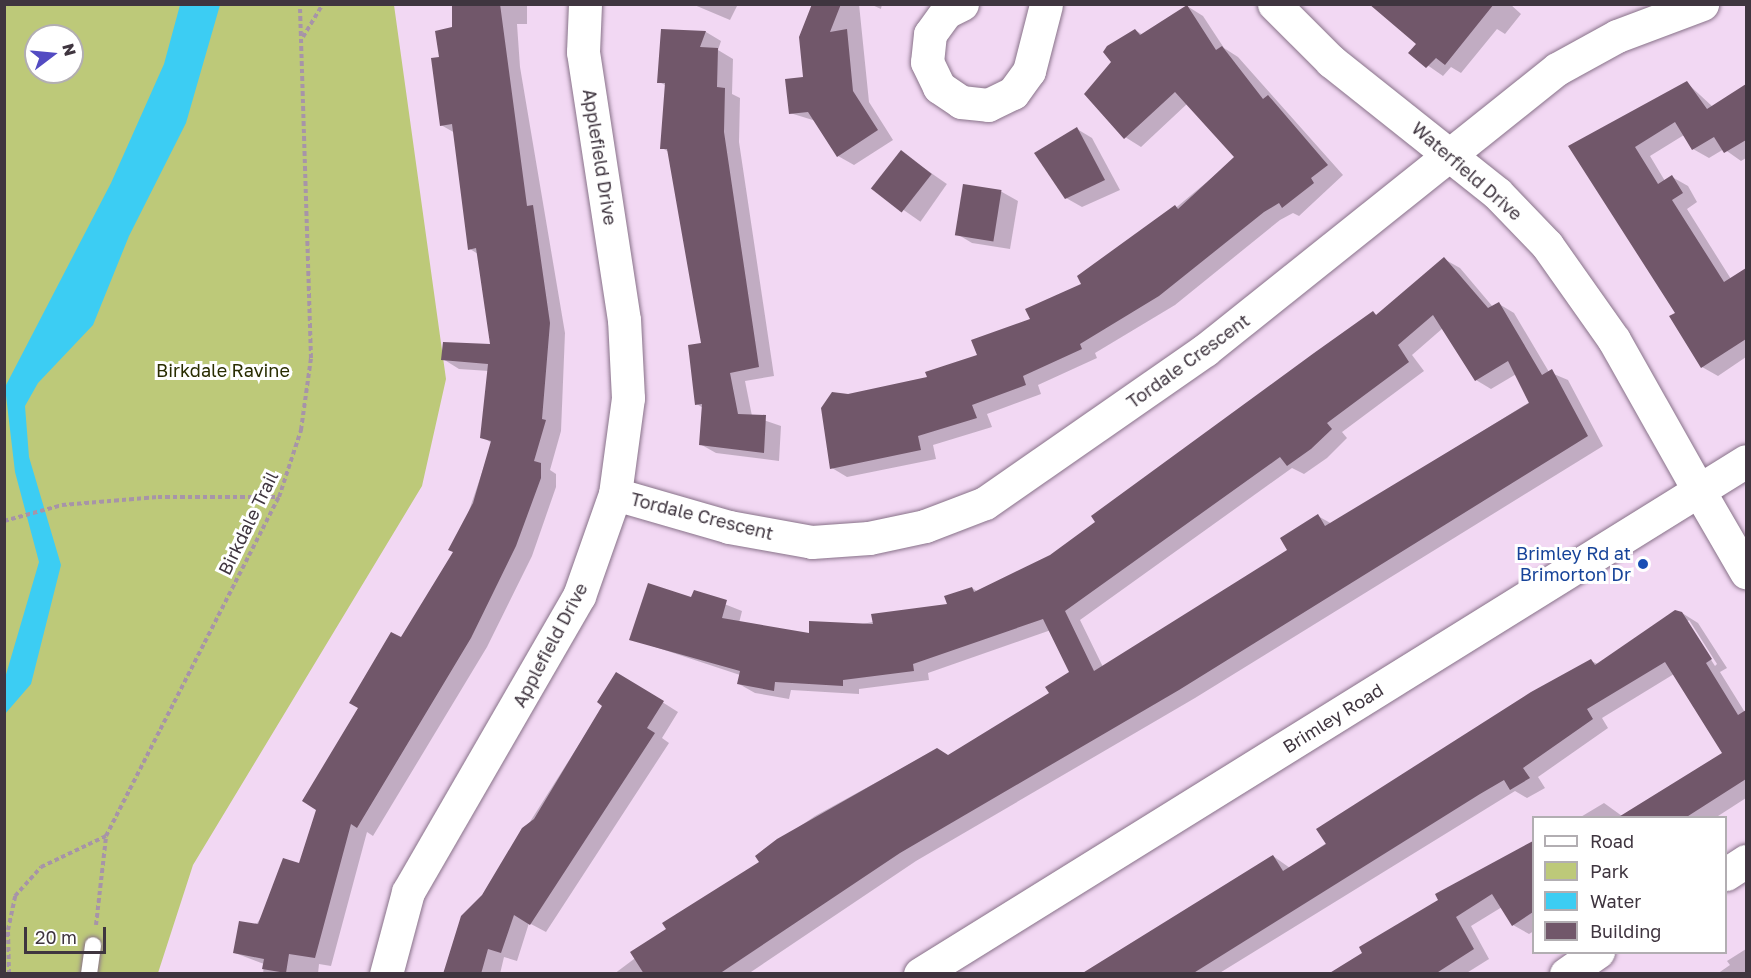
<!DOCTYPE html>
<html>
<head>
<meta charset="utf-8">
<style>
  body { margin:0 }
  #map { position:relative; width:1751px; height:978px; overflow:hidden; background:#f2d8f3; font-family:"Golos Text",sans-serif }
  div>[style] { position:absolute }
  .green>* { inset:0; background:#bdc979 }
  .water>* { inset:0; background:#3ccdf3 }
  .shadow>* { inset:0; background:#0003; transform-origin:0 0 }
  .building>* { inset:0; background:#71576a; transform-origin:0 0 }
  .path>* { height:4px; margin-top:-2px; transform-origin:0; background:repeating-linear-gradient(90deg,#a794a8 0 4.5px,transparent 0 7.5px) }
  .roads { filter:drop-shadow(0 0 2px #887289) drop-shadow(0 0 2px #887289) }
  .lane>* { height:16px; margin:-8px; padding:0 8px; transform-origin:8px; border-radius:8px; background:#fff }
  .street>* { height:33px; margin:-16.5px; padding:0 16.5px; transform-origin:16.5px; border-radius:16.5px; background:#fff }
  .secondary>* { height:33px; margin:-16.5px; padding:0 16.5px; transform-origin:16.5px; border-radius:16.5px; background:#fff }
  .dots>* { width:16px; height:16px; translate:-50% -50%; box-sizing:border-box; border:3px solid #fff; border-radius:50% }
  span { translate:-50% -50%; white-space:nowrap; text-align:center; line-height:1.15; -webkit-text-stroke:6px #fff; paint-order:stroke }
  .street-label { font-size:18px; color:#3f353f }
  .park-label { font-size:18px; color:#292d01 }
  .transit-label { font-size:18px; color:#164399 }
  .right { translate:-100% -50%; text-align:right }
  .frame { position:absolute; inset:0; border:6px solid #3f353f; pointer-events:none }
  .legend { position:absolute; left:1532px; top:816px; width:195px; height:138px; box-sizing:border-box; background:#fff; border:2px solid #b2aeb2; margin:0; padding:8px 10px; list-style:none; font-size:18px; color:#3f353f }
  .legend li { display:flex; align-items:center; gap:12px; height:30px }
  .legend b { width:30px; border:2px solid #b2aeb2 }
  .north { position:absolute; left:24px; top:24px; width:60px; height:60px; box-sizing:border-box; background:#fff; border:2px solid #b2aeb2; border-radius:50%; rotate:74deg; font-size:16px; font-weight:700; line-height:24px; text-align:center; color:#3f353f }
  .north::after { content:''; display:block; margin:auto; width:21px; height:27px; background:#534bc2; clip-path:polygon(50% 0,100% 100%,50% 72%,0 100%) }
  .scale { position:absolute; left:24px; top:927px; width:82px; height:27px; box-sizing:border-box; border:3px solid #3f353f; border-top:0; padding-left:8px; font-size:18px; line-height:21px; white-space:nowrap; color:#3f353f; -webkit-text-stroke:4px #fff; paint-order:stroke }
</style>
</head>
<body>
<div id="map">
  <div class="green">
    <div style="clip-path:polygon(evenodd,5px 5px,394px 5px,446px 379px,422px 486px,193px 865px,158px 973px,5px 974px,5px 5px,36px 36px,72px 36px,72px 72px,36px 72px,36px 36px)"></div>
  </div>
  <div class="water">
    <div style="clip-path:polygon(180px 5px,220px 5px,186px 123px,129px 236px,93px 325px,38px 383px,25px 406px,29px 457px,61px 565px,31px 684px,5px 714px,5px 678px,39px 562px,15px 472px,5px 387px,111px 183px,164px 64px)"></div>
  </div>
  <div class="shadow">
    <div style="clip-path:polygon(453px 4px,527px 4px,527px 24px,517px 24px,520px 67px,565px 333px,561px 431px,550px 470px,556px 474px,556px 487px,532px 556px,487px 647px,373px 836px,367px 832px,331px 966px,319px 964px,318px 974px,263px 974px,264px 964px,235px 953px,300px 865px,402px 639px,455px 552px,492px 443px,482px 437px,489px 371px,459px 369px,443px 359px,492px 346px,478px 254px,470px 249px,455px 133px,441px 125px,440px 59px,454px 28px)"></div>
    <div style="clip-path:polygon(692px 4px,738px 4px,730px 20px)"></div>
    <div style="clip-path:polygon(814px 4px,859px 4px,869px 102px,893px 140px,854px 165px,838px 156px,816px 121px,790px 113px,805px 78px)"></div>
    <div style="clip-path:polygon(870px 4px,882px 4px,881px 9px)"></div>
    <div style="clip-path:polygon(1371px 4px,1510px 4px,1521px 14px,1505px 34px,1497px 29px,1461px 73px,1451px 67px,1443px 76px,1410px 53px,1418px 43px)"></div>
    <div style="clip-path:polygon(1187px 6px,1203px 16px,1224px 48px,1238px 57px,1343px 175px,1299px 216px,1293px 213px,1280px 220px,1175px 305px,1095px 353px,1097px 358px,1038px 385px,1041px 394px,987px 414px,992px 427px,933px 445px,936px 459px,847px 477px,832px 468px,848px 396px,929px 378px,979px 356px,1084px 284px,1237px 157px,1188px 103px,1141px 147px,1125px 137px,1113px 62px,1135px 30px,1143px 35px)"></div>
    <div style="clip-path:polygon(662px 31px,706px 32px,721px 41px,718px 50px,733px 59px,732px 94px,740px 98px,739px 142px,774px 376px,745px 381px,752px 416px,781px 426px,779px 461px,716px 453px,700px 444px,703px 408px,697px 404px,703px 344px,669px 152px,662px 148px,667px 86px,659px 82px)"></div>
    <div style="clip-path:polygon(1687px 83px,1713px 107px,1746px 88px,1746px 158px,1741px 161px,1724px 149px,1709px 158px,1693px 149px,1684px 135px,1650px 156px,1665px 181px,1672px 177px,1688px 186px,1697px 202px,1687px 209px,1731px 279px,1746px 270px,1746px 357px,1718px 376px,1702px 367px,1677px 313px,1570px 146px)"></div>
    <div style="clip-path:polygon(1077px 129px,1092px 138px,1120px 190px,1082px 207px,1066px 198px)"></div>
    <div style="left:901px;top:152px;width:56px;height:46px;rotate:35deg"></div>
    <div style="clip-path:polygon(964px 186px,1002px 192px,1018px 201px,1010px 249px,972px 243px,957px 234px)"></div>
    <div style="clip-path:polygon(evenodd,1444px 259px,1460px 268px,1493px 307px,1499px 304px,1514px 313px,1549px 372px,1568px 380px,1603px 446px,1195px 698px,916px 861px,748px 974px,614px 974px,762px 863px,757px 856px,815px 816px,937px 749px,949px 757px,1051px 693px,1071px 673px,1051px 630px,928px 673px,929px 680px,859px 689px,859px 694px,791px 690px,789px 699px,755px 693px,739px 684px,740px 675px,631px 639px,692px 599px,694px 592px,742px 611px,739px 623px,810px 635px,949px 606px,972px 588px,977px 591px,1051px 556px,1373px 313px,1378px 316px,1444px 259px,1443px 328px,1476px 380px,1491px 389px,1518px 373px,1533px 400px,1332px 524px,1318px 516px,1289px 551px,1103px 667px,1080px 620px,1292px 468px,1304px 474px,1327px 458px,1347px 438px,1342px 432px,1424px 371px,1412px 355px,1443px 328px)"></div>
    <div style="clip-path:polygon(evenodd,1682px 613px,1698px 623px,1727px 668px,1720px 672px,1746px 714px,1746px 798px,1715px 818px,1579px 818px,1604px 803px,1622px 816px,1724px 753px,1674px 674px,1602px 718px,1608px 728px,1538px 777px,1545px 788px,1527px 798px,1515px 791px,1218px 974px,1085px 974px,1273px 856px,1290px 868px,1591px 661px,1598px 664px,1682px 613px,1689px 620px,1717px 664px,1715px 666px,1687px 622px,1689px 620px)"></div>
    <div style="clip-path:polygon(632px 683px,678px 712px,662px 738px,669px 743px,546px 932px,529px 923px,517px 961px,504px 957px,500px 974px,448px 974px,483px 896px,604px 705px)"></div>
    <div style="clip-path:polygon(1534px 845px,1534px 931px,1529px 934px,1513px 925px,1502px 907px,1471px 926px,1489px 959px,1465px 974px,1335px 974px,1440px 901px,1437px 895px)"></div>
    <div style="clip-path:polygon(1746px 949px,1746px 974px,1717px 974px,1730px 965px,1727px 961px)"></div>
  </div>
  <div class="building">
    <div style="clip-path:polygon(452px 4px,500px 4px,527px 206px,533px 205px,550px 323px,542px 419px,546px 420px,534px 461px,541px 463px,541px 478px,516px 546px,471px 638px,357px 828px,351px 824px,315px 958px,289px 954px,286px 973px,262px 969px,264px 959px,233px 953px,239px 921px,258px 924px,283px 858px,299px 863px,316px 810px,302px 801px,358px 708px,349px 703px,391px 632px,401px 637px,453px 552px,448px 550px,473px 503px,491px 441px,480px 438px,488px 364px,441px 360px,443px 342px,490px 344px,476px 248px,468px 250px,452px 124px,440px 126px,431px 58px,439px 57px,435px 31px,452px 27px)"></div>
    <div style="clip-path:polygon(812px 4px,841px 4px,830px 32px,847px 29px,853px 91px,878px 130px,837px 157px,808px 112px,789px 114px,785px 79px,803px 77px,799px 37px)"></div>
    <div style="clip-path:polygon(1369px 4px,1494px 4px,1445px 65px,1436px 58px,1426px 68px,1408px 53px,1416px 44px)"></div>
    <div style="clip-path:polygon(1187px 5px,1216px 50px,1222px 46px,1263px 99px,1268px 95px,1328px 165px,1311px 178px,1314px 183px,1282px 208px,1279px 203px,1264px 212px,1159px 296px,1080px 344px,1082px 349px,1023px 376px,1026px 385px,972px 405px,977px 418px,918px 436px,921px 450px,830px 469px,821px 408px,832px 392px,848px 394px,927px 377px,925px 372px,977px 355px,971px 340px,1030px 319px,1025px 309px,1081px 284px,1077px 276px,1175px 205px,1178px 209px,1234px 157px,1175px 92px,1124px 139px,1084px 94px,1111px 62px,1103px 52px,1107px 46px,1135px 29px,1140px 35px)"></div>
    <div style="clip-path:polygon(661px 29px,706px 31px,700px 47px,718px 48px,717px 87px,725px 88px,724px 132px,759px 367px,730px 373px,738px 414px,766px 415px,764px 453px,699px 445px,702px 404px,695px 405px,688px 345px,701px 343px,667px 149px,660px 149px,665px 83px,657px 83px)"></div>
    <div style="clip-path:polygon(1687px 81px,1707px 109px,1746px 84px,1746px 140px,1724px 153px,1714px 137px,1692px 150px,1675px 122px,1635px 147px,1658px 184px,1672px 175px,1683px 193px,1672px 200px,1724px 282px,1746px 268px,1746px 339px,1701px 368px,1669px 316px,1675px 313px,1568px 146px)"></div>
    <div style="clip-path:polygon(1077px 127px,1105px 180px,1065px 199px,1034px 153px)"></div>
    <div style="left:901px;top:150px;width:39px;height:49px;rotate:38deg"></div>
    <div style="left:963px;top:184px;width:39px;height:52px;rotate:9deg"></div>
    <div style="clip-path:polygon(evenodd,1444px 257px,1488px 308px,1499px 302px,1542px 375px,1552px 369px,1588px 436px,1179px 690px,900px 853px,719px 974px,644px 974px,630px 952px,666px 929px,662px 923px,759px 862px,755px 856px,777px 839px,937px 748px,948px 755px,1049px 693px,1045px 687px,1069px 672px,1043px 619px,913px 664px,914px 671px,843px 680px,843px 686px,775px 682px,774px 691px,737px 684px,740px 671px,629px 640px,648px 583px,691px 597px,694px 590px,727px 600px,722px 618px,809px 633px,809px 621px,873px 624px,871px 614px,947px 604px,944px 596px,972px 587px,974px 592px,1050px 555px,1095px 522px,1091px 516px,1314px 353px,1373px 311px,1376px 315px,1444px 257px,1433px 315px,1475px 381px,1508px 361px,1529px 403px,1325px 526px,1318px 514px,1280px 538px,1287px 550px,1094px 671px,1065px 611px,1280px 457px,1287px 466px,1311px 449px,1332px 429px,1327px 423px,1409px 362px,1398px 345px,1433px 315px)"></div>
    <div style="clip-path:polygon(1675px 610px,1682px 612px,1712px 659px,1706px 663px,1738px 715px,1746px 710px,1746px 779px,1685px 818px,1617px 818px,1722px 753px,1665px 662px,1587px 709px,1593px 719px,1523px 768px,1530px 778px,1510px 790px,1504px 780px,1480px 794px,1192px 974px,1081px 974px,1273px 855px,1283px 871px,1326px 844px,1316px 829px,1531px 692px,1591px 659px,1595px 665px)"></div>
    <div style="clip-path:polygon(616px 672px,664px 701px,647px 728px,655px 733px,530px 925px,514px 915px,501px 953px,488px 949px,481px 974px,443px 974px,461px 916px,482px 895px,522px 828px,534px 819px,602px 706px,597px 702px)"></div>
    <div style="clip-path:polygon(1533px 841px,1533px 912px,1512px 926px,1492px 894px,1456px 917px,1474px 949px,1435px 974px,1328px 974px,1362px 953px,1359px 947px,1438px 900px,1435px 894px)"></div>
  </div>
  <div class="path">
    <div style="left:303px;top:37px;width:39px;rotate:-59deg"></div>
    <div style="left:4px;top:521px;width:60px;rotate:-15.4deg"></div>
    <div style="left:62px;top:505px;width:96px;rotate:-4.8deg"></div>
    <div style="left:158px;top:497px;width:121px"></div>
    <div style="left:96px;top:925px;width:89px;rotate:-83.5deg"></div>
    <div style="left:9px;top:974px;width:44px;rotate:-91.3deg"></div>
    <div style="left:8px;top:930px;width:35px;rotate:-78deg"></div>
    <div style="left:15px;top:896px;width:39px;rotate:-48deg"></div>
    <div style="left:41px;top:867px;width:72px;rotate:-25.5deg"></div>
    <div style="left:106px;top:836px;width:381px;rotate:-63deg"></div>
    <div style="left:279px;top:497px;width:71px;rotate:-71.8deg"></div>
    <div style="left:301px;top:430px;width:73px;rotate:-82.1deg"></div>
    <div style="left:311px;top:358px;width:354px;rotate:-91.8deg"></div>
  </div>
  <div class="roads">
    <div class="lane">
      <div style="left:89px;top:974px;width:29px;rotate:-82deg"></div>
    </div>
    <div class="street">
      <div style="left:962px;top:4px;width:18px;rotate:153deg"></div>
      <div style="left:946px;top:12px;width:27px;rotate:126deg"></div>
      <div style="left:930px;top:34px;width:28px;rotate:96deg"></div>
      <div style="left:927px;top:62px;width:28px;rotate:64deg"></div>
      <div style="left:939px;top:87px;width:27px;rotate:34deg"></div>
      <div style="left:961px;top:102px;width:27px;rotate:6deg"></div>
      <div style="left:988px;top:105px;width:28px;rotate:-26deg"></div>
      <div style="left:1013px;top:93px;width:27px;rotate:-54deg"></div>
      <div style="left:1029px;top:71px;width:68px;rotate:-75.6deg"></div>
      <div style="left:1274px;top:4px;width:81px;rotate:45deg"></div>
      <div style="left:1331px;top:61px;width:212px;rotate:38.5deg"></div>
      <div style="left:1497px;top:193px;width:72px;rotate:46.1deg"></div>
      <div style="left:1547px;top:245px;width:116px;rotate:54.8deg"></div>
      <div style="left:1614px;top:340px;width:173px;rotate:60.6deg"></div>
      <div style="left:615px;top:494px;width:119px;rotate:16.1deg"></div>
      <div style="left:729px;top:527px;width:84px;rotate:10.2deg"></div>
      <div style="left:812px;top:542px;width:57px;rotate:-4deg"></div>
      <div style="left:869px;top:538px;width:57px;rotate:-12.1deg"></div>
      <div style="left:925px;top:526px;width:64px;rotate:-21deg"></div>
      <div style="left:985px;top:503px;width:268px;rotate:-34.8deg"></div>
      <div style="left:1205px;top:350px;width:450px;rotate:-38.6deg"></div>
      <div style="left:1557px;top:69px;width:68px;rotate:-28.8deg"></div>
      <div style="left:1617px;top:36px;width:91px;rotate:-20.6deg"></div>
      <div style="left:1726px;top:874px;width:24px;rotate:-33deg"></div>
      <div style="left:386px;top:974px;width:85px;rotate:-75deg"></div>
      <div style="left:408px;top:892px;width:342px;rotate:-60deg"></div>
      <div style="left:579px;top:596px;width:108px;rotate:-70.6deg"></div>
      <div style="left:615px;top:494px;width:97px;rotate:-82.3deg"></div>
      <div style="left:628px;top:398px;width:78px;rotate:-92.9deg"></div>
      <div style="left:624px;top:320px;width:271px;rotate:-98.7deg"></div>
      <div style="left:583px;top:52px;width:48px;rotate:-87.6deg"></div>
      <div style="left:1566px;top:974px;width:39px;rotate:-35deg"></div>
    </div>
    <div class="secondary">
      <div style="left:1699px;top:491px;width:94px;rotate:59.9deg"></div>
      <div style="left:920px;top:974px;width:972px;rotate:-31.84deg"></div>
    </div>
  </div>
  <div class="dots">
    <div style="left:1643px;top:564px;background:#1a4fb4"></div>
  </div>
  <div class="street-label">
    <span style="left:600px;top:157px;rotate:81deg">Applefield Drive</span>
    <span style="left:1467px;top:171px;rotate:41deg">Waterfield Drive</span>
    <span style="left:1188px;top:361px;rotate:-36deg">Tordale Crescent</span>
    <span style="left:702px;top:516px;rotate:14deg">Tordale Crescent</span>
    <span style="left:248px;top:523px;rotate:-64deg">Birkdale Trail</span>
    <span style="left:550px;top:645px;rotate:-62deg">Applefield Drive</span>
    <span style="left:1333px;top:718px;rotate:-32deg">Brimley Road</span>
  </div>
  <div class="park-label">
    <span style="left:223px;top:370px">Birkdale Ravine</span>
  </div>
  <div class="transit-label">
    <span class="right" style="left:1631px;top:564px">Brimley Rd at<br>Brimorton Dr</span>
  </div>
  <div class="frame"></div>
  <ul class="legend">
  <li><b style="height:8px;background:#fff"></b>Road</li>
  <li><b style="height:16px;background:#bdc979"></b>Park</li>
  <li><b style="height:16px;background:#3ccdf3"></b>Water</li>
  <li><b style="height:16px;background:#71576a"></b>Building</li>
  </ul>
  <div class="north">N</div>
  <div class="scale">20 m</div>
</div>
</body>
</html>
